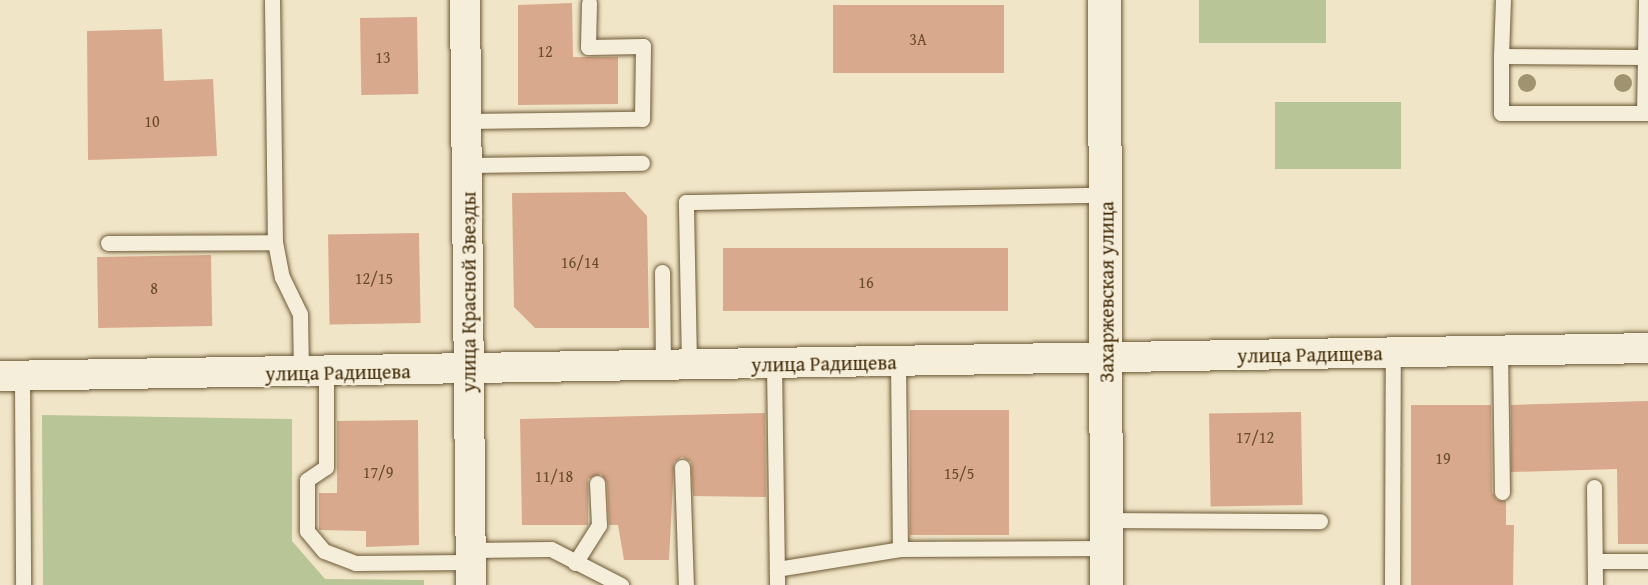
<!DOCTYPE html>
<html>
<head>
<meta charset="utf-8">
<style>
  body { margin:0 }
  #map { position:relative; width:1648px; height:585px; overflow:hidden; background:#f0e5c6; font-family:"Gentium Book Plus",serif }
  div>[style] { position:absolute }
  .green>* { inset:0; background:#b8c596; transform-origin:0 0 }
  .building>* { inset:0; background:#d8a98c; transform-origin:0 0 }
  .roads { filter:drop-shadow(0 0 2px #6d5936) drop-shadow(0 0 2px #6d5936) }
  .service>* { height:15px; margin:-7.5px; padding:0 7.5px; transform-origin:7.5px; border-radius:7.5px; background:#f5eeda }
  .minor>* { height:30px; margin:-15px; padding:0 15px; transform-origin:15px; border-radius:15px; background:#f5eeda }
  .tertiary>* { height:33px; margin:-16.5px; padding:0 16.5px; transform-origin:16.5px; border-radius:16.5px; background:#f5eeda }
  .trees>* { width:18px; height:18px; margin:-9px; border-radius:50%; background:#a09470 }
  span { translate:-50% -50%; white-space:nowrap; text-align:center; line-height:1.15; -webkit-text-stroke:4.5px #f5eeda; paint-order:stroke }
  .number-label { font-size:16px; color:#674a28 }
  .number-label span { -webkit-text-stroke-width:0 }
  .street-label { font-size:20px; color:#412a06 }
</style>
</head>
<body>
<div id="map">
  <div class="green">
    <div style="left:1199px;top:0;width:127px;height:43px"></div>
    <div style="left:1275px;top:102px;width:126px;height:67px"></div>
    <div style="clip-path:polygon(42px 415px,292px 419px,292px 541px,325px 579px,424px 580px,424px 585px,43px 585px)"></div>
  </div>
  <div class="building">
    <div style="clip-path:polygon(572px 3px,573px 57px,618px 57px,618px 104px,518px 105px,518px 5px)"></div>
    <div style="left:833px;top:5px;width:171px;height:68px"></div>
    <div style="left:417px;top:17px;width:77px;height:57px;rotate:89deg"></div>
    <div style="clip-path:polygon(162px 29px,164px 81px,213px 79px,217px 156px,88px 160px,87px 31px)"></div>
    <div style="clip-path:polygon(625px 192px,647px 216px,649px 328px,535px 328px,514px 307px,512px 193px)"></div>
    <div style="left:419px;top:233px;width:90px;height:91px;rotate:89deg"></div>
    <div style="left:1008px;top:248px;width:63px;height:285px;rotate:90deg"></div>
    <div style="left:211px;top:255px;width:71px;height:114px;rotate:89deg"></div>
    <div style="clip-path:polygon(1648px 401px,1648px 544px,1618px 544px,1617px 469px,1511px 472px,1511px 405px)"></div>
    <div style="clip-path:polygon(1411px 405px,1491px 405px,1492px 492px,1497px 500px,1506px 501px,1506px 525px,1514px 525px,1513px 585px,1411px 585px)"></div>
    <div style="left:1009px;top:410px;width:125px;height:99px;rotate:90deg"></div>
    <div style="left:1301px;top:412px;width:93px;height:92px;rotate:89deg"></div>
    <div style="clip-path:polygon(765px 413px,766px 497px,693px 496px,691px 462px,682px 457px,674px 462px,669px 560px,624px 560px,618px 525px,609px 525px,607px 483px,601px 474px,588px 479px,588px 525px,522px 525px,520px 419px)"></div>
    <div style="clip-path:polygon(418px 420px,419px 545px,366px 547px,366px 531px,319px 530px,319px 493px,337px 493px,337px 421px)"></div>
  </div>
  <div class="roads">
    <div class="service">
      <div style="left:272px;top:0;width:242px;rotate:89.3deg"></div>
      <div style="left:1646px;top:0;width:113px;rotate:91deg"></div>
      <div style="left:1644px;top:113px;width:4px"></div>
      <div style="left:1501px;top:56px;width:56px;rotate:-88deg"></div>
      <div style="left:1644px;top:113px;width:143px;rotate:180deg"></div>
      <div style="left:1501px;top:113px;width:57px;rotate:-90deg"></div>
      <div style="left:1501px;top:56px;width:144px;rotate:0.4deg"></div>
      <div style="left:467px;top:121px;width:175px;rotate:-0.7deg"></div>
      <div style="left:642px;top:119px;width:73px;rotate:-89.2deg"></div>
      <div style="left:643px;top:46px;width:55px;rotate:179deg"></div>
      <div style="left:588px;top:47px;width:44px;rotate:-88.7deg"></div>
      <div style="left:468px;top:165px;width:174px;rotate:-0.7deg"></div>
      <div style="left:108px;top:243px;width:167px;rotate:-0.3deg"></div>
      <div style="left:275px;top:242px;width:36px;rotate:79deg"></div>
      <div style="left:282px;top:277px;width:41px;rotate:64.1deg"></div>
      <div style="left:300px;top:314px;width:59px;rotate:89deg"></div>
      <div style="left:662px;top:272px;width:93px;rotate:89.4deg"></div>
      <div style="left:1500px;top:350px;width:142px;rotate:89.2deg"></div>
      <div style="left:898px;top:362px;width:187px;rotate:89.4deg"></div>
      <div style="left:900px;top:549px;width:206px;rotate:-0.3deg"></div>
      <div style="left:689px;top:364px;width:162px;rotate:-91.1deg"></div>
      <div style="left:686px;top:202px;width:420px;rotate:-1deg"></div>
      <div style="left:774px;top:364px;width:221px;rotate:89.2deg"></div>
      <div style="left:326px;top:373px;width:94px;rotate:90deg"></div>
      <div style="left:326px;top:467px;width:23px;rotate:146deg"></div>
      <div style="left:307px;top:480px;width:51px;rotate:90deg"></div>
      <div style="left:307px;top:531px;width:26px;rotate:50deg"></div>
      <div style="left:324px;top:551px;width:33px;rotate:21deg"></div>
      <div style="left:355px;top:563px;width:115px;rotate:-0.5deg"></div>
      <div style="left:22px;top:376px;width:209px;rotate:89.7deg"></div>
      <div style="left:682px;top:467px;width:118px;rotate:88.1deg"></div>
      <div style="left:1594px;top:487px;width:98px;rotate:89.4deg"></div>
      <div style="left:1106px;top:520px;width:214px;rotate:0.3deg"></div>
      <div style="left:470px;top:550px;width:81px;rotate:-0.7deg"></div>
      <div style="left:551px;top:549px;width:79px;rotate:27.2deg"></div>
      <div style="left:1596px;top:561px;width:52px"></div>
      <div style="left:575px;top:563px;width:45px;rotate:-57.7deg"></div>
      <div style="left:599px;top:525px;width:42px;rotate:-92.7deg"></div>
      <div style="left:777px;top:569px;width:125px;rotate:-9.2deg"></div>
      <div style="left:1392px;top:585px;width:233px;rotate:-89.8deg"></div>
    </div>
    <div class="minor">
      <div style="left:465px;top:0;width:585px;rotate:89.41deg"></div>
      <div style="left:0;top:376px;width:1648px;rotate:-0.97deg"></div>
    </div>
    <div class="tertiary">
      <div style="left:1104px;top:0;width:585px;rotate:89.8deg"></div>
    </div>
  </div>
  <div class="trees">
    <div style="left:1527px;top:83px"></div>
    <div style="left:1623px;top:83px"></div>
  </div>
  <div class="number-label">
    <span style="left:918px;top:39px">3А</span>
    <span style="left:545px;top:51px">12</span>
    <span style="left:383px;top:57px">13</span>
    <span style="left:152px;top:121px">10</span>
    <span style="left:580px;top:262px">16/14</span>
    <span style="left:374px;top:278px">12/15</span>
    <span style="left:866px;top:282px">16</span>
    <span style="left:154px;top:288px">8</span>
    <span style="left:1255px;top:437px">17/12</span>
    <span style="left:1443px;top:458px">19</span>
    <span style="left:378px;top:472px">17/9</span>
    <span style="left:959px;top:473px">15/5</span>
    <span style="left:554px;top:476px">11/18</span>
  </div>
  <div class="street-label">
    <span style="left:468px;top:292px;rotate:-90deg">улица Красной Звезды</span>
    <span style="left:1106px;top:292px;rotate:-90deg">Захаржевская улица</span>
    <span style="left:1310px;top:354px;rotate:-1deg">улица Радищева</span>
    <span style="left:824px;top:363px;rotate:-1deg">улица Радищева</span>
    <span style="left:338px;top:372px;rotate:-1deg">улица Радищева</span>
  </div>
</div>
</body>
</html>
